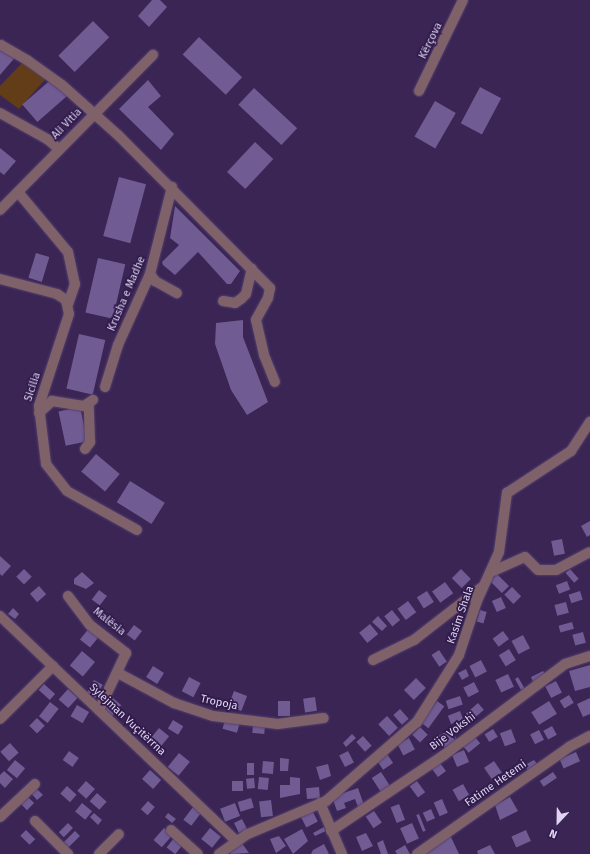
<!DOCTYPE html>
<html>
<head>
<meta charset="utf-8">
<style>
  body { margin:0 }
  #map { position:relative; width:590px; height:854px; overflow:hidden; background:#3a2555; font-family:"Fira Sans",sans-serif }
  div>[style] { position:absolute }
  .green>* { inset:0; background:#633d17 }
  .building>* { inset:0; background:#715b93; transform-origin:0 0 }
  .roads { filter:drop-shadow(0 0 1px #54416e) drop-shadow(0 0 1px #54416e) }
  .minor>* { height:10px; margin:-5px; padding:0 5px; transform-origin:5px; border-radius:5px; background:#7f6269 }
  span { translate:-50% -50%; white-space:nowrap; text-align:center; line-height:1.15; -webkit-text-stroke:3.5px #301b4a; paint-order:stroke }
  .street-label { font-size:11px; color:#dfd4f2 }
  .north { position:absolute; left:538px; top:802px; width:40px; height:40px; -webkit-text-stroke:3px #301b4a; paint-order:stroke; rotate:202deg; font-size:11px; font-weight:700; line-height:16px; text-align:center; color:#dfd4f2 }
  .north::after { content:''; display:block; margin:auto; width:14px; height:18px; background:#dfd4f2; clip-path:polygon(50% 0,100% 100%,50% 72%,0 100%) }
</style>
</head>
<body>
<div id="map">
  <div class="green">
    <div style="clip-path:polygon(23px 62px,48px 76px,19px 109px,0 95px,0 86px)"></div>
  </div>
  <div class="building">
    <div style="clip-path:polygon(152px 0,160px 0,167px 7px,149px 27px,138px 16px)"></div>
    <div style="left:93px;top:21px;width:23px;height:49px;rotate:45deg"></div>
    <div style="left:199px;top:37px;width:59px;height:24px;rotate:43deg"></div>
    <div style="clip-path:polygon(2px 39px,18px 54px,0 75px,0 42px)"></div>
    <div style="left:54px;top:77px;width:23px;height:42px;rotate:49deg"></div>
    <div style="clip-path:polygon(148px 80px,161px 96px,148px 107px,174px 134px,161px 150px,119px 109px)"></div>
    <div style="left:480px;top:87px;width:24px;height:41px;rotate:28deg"></div>
    <div style="left:254px;top:88px;width:59px;height:23px;rotate:43deg"></div>
    <div style="left:435px;top:101px;width:24px;height:41px;rotate:30deg"></div>
    <div style="left:255px;top:142px;width:25px;height:41px;rotate:43deg"></div>
    <div style="clip-path:polygon(0 148px,16px 161px,4px 175px,0 172px)"></div>
    <div style="left:119px;top:177px;width:28px;height:61px;rotate:15deg"></div>
    <div style="clip-path:polygon(175px 206px,240px 271px,231px 284px,227px 284px,198px 252px,175px 275px,163px 265px,162px 262px,179px 245px,170px 238px)"></div>
    <div style="left:36px;top:253px;width:14px;height:26px;rotate:17deg"></div>
    <div style="left:98px;top:258px;width:28px;height:56px;rotate:13deg"></div>
    <div style="clip-path:polygon(243px 320px,243px 337px,268px 402px,247px 415px,231px 390px,215px 344px,216px 323px)"></div>
    <div style="left:79px;top:334px;width:27px;height:56px;rotate:13deg"></div>
    <div style="left:80px;top:407px;width:35px;height:22px;rotate:78deg"></div>
    <div style="left:96px;top:454px;width:31px;height:23px;rotate:40deg"></div>
    <div style="left:130px;top:481px;width:41px;height:25px;rotate:32deg"></div>
    <div style="clip-path:polygon(590px 521px,590px 535px,587px 537px,581px 526px)"></div>
    <div style="left:562px;top:539px;width:15px;height:11px;rotate:79deg"></div>
    <div style="clip-path:polygon(0 556px,11px 566px,2px 576px,0 574px)"></div>
    <div style="left:24px;top:569px;width:11px;height:11px;rotate:45deg"></div>
    <div style="left:461px;top:569px;width:14px;height:13px;rotate:45deg"></div>
    <div style="left:570px;top:569px;width:13px;height:6px;rotate:48deg"></div>
    <div style="clip-path:polygon(82px 572px,94px 583px,86px 589px,74px 584px,74px 579px)"></div>
    <div style="left:497px;top:574px;width:17px;height:10px;rotate:45deg"></div>
    <div style="left:567px;top:581px;width:9px;height:12px;rotate:69deg"></div>
    <div style="left:445px;top:582px;width:14px;height:16px;rotate:54deg"></div>
    <div style="left:39px;top:586px;width:11px;height:12px;rotate:49deg"></div>
    <div style="left:512px;top:587px;width:13px;height:11px;rotate:45deg"></div>
    <div style="left:99px;top:590px;width:10px;height:12px;rotate:37deg"></div>
    <div style="left:427px;top:591px;width:13px;height:12px;rotate:58deg"></div>
    <div style="left:580px;top:591px;width:9px;height:12px;rotate:72deg"></div>
    <div style="left:501px;top:597px;width:12px;height:10px;rotate:66deg"></div>
    <div style="left:408px;top:601px;width:14px;height:13px;rotate:54deg"></div>
    <div style="left:566px;top:602px;width:11px;height:12px;rotate:75deg"></div>
    <div style="clip-path:polygon(13px 608px,19px 614px,15px 619px,8px 614px)"></div>
    <div style="left:392px;top:610px;width:13px;height:10px;rotate:51deg"></div>
    <div style="left:480px;top:610px;width:7px;height:12px;rotate:16deg"></div>
    <div style="clip-path:polygon(378px 616px,387px 626px,382px 631px,372px 622px)"></div>
    <div style="left:572px;top:622px;width:7px;height:14px;rotate:74deg"></div>
    <div style="left:370px;top:624px;width:13px;height:14px;rotate:51deg"></div>
    <div style="left:134px;top:625px;width:10px;height:12px;rotate:37deg"></div>
    <div style="left:90px;top:627px;width:13px;height:16px;rotate:39deg"></div>
    <div style="left:503px;top:631px;width:10px;height:13px;rotate:53deg"></div>
    <div style="left:583px;top:632px;width:11px;height:11px;rotate:75deg"></div>
    <div style="left:523px;top:635px;width:15px;height:13px;rotate:62deg"></div>
    <div style="left:509px;top:649px;width:13px;height:12px;rotate:58deg"></div>
    <div style="left:439px;top:650px;width:14px;height:9px;rotate:56deg"></div>
    <div style="left:82px;top:651px;width:17px;height:19px;rotate:40deg"></div>
    <div style="left:481px;top:660px;width:13px;height:13px;rotate:63deg"></div>
    <div style="clip-path:polygon(590px 665px,590px 687px,575px 691px,569px 671px)"></div>
    <div style="left:153px;top:666px;width:13px;height:13px;rotate:32deg"></div>
    <div style="clip-path:polygon(466px 669px,469px 676px,462px 680px,458px 673px)"></div>
    <div style="clip-path:polygon(543px 671px,546px 675px,533px 682px,531px 677px)"></div>
    <div style="left:508px;top:674px;width:14px;height:14px;rotate:65deg"></div>
    <div style="left:189px;top:677px;width:13px;height:16px;rotate:27deg"></div>
    <div style="clip-path:polygon(518px 677px,525px 689px,521px 690px,515px 679px)"></div>
    <div style="left:416px;top:678px;width:14px;height:17px;rotate:45deg"></div>
    <div style="left:94px;top:680px;width:10px;height:15px;rotate:29deg"></div>
    <div style="left:556px;top:681px;width:13px;height:12px;rotate:63deg"></div>
    <div style="left:474px;top:682px;width:11px;height:12px;rotate:63deg"></div>
    <div style="left:44px;top:684px;width:15px;height:8px;rotate:42deg"></div>
    <div style="left:68px;top:689px;width:13px;height:14px;rotate:42deg"></div>
    <div style="left:234px;top:691px;width:14px;height:16px;rotate:21deg"></div>
    <div style="left:569px;top:695px;width:9px;height:11px;rotate:58deg"></div>
    <div style="left:460px;top:696px;width:9px;height:15px;rotate:72deg"></div>
    <div style="left:315px;top:697px;width:14px;height:12px;rotate:82deg"></div>
    <div style="left:113px;top:698px;width:11px;height:14px;rotate:41deg"></div>
    <div style="clip-path:polygon(590px 698px,590px 714px,583px 717px,577px 704px)"></div>
    <div style="left:278px;top:701px;width:12px;height:15px"></div>
    <div style="left:437px;top:701px;width:9px;height:27px;rotate:36deg"></div>
    <div style="left:549px;top:701px;width:15px;height:21px;rotate:58deg"></div>
    <div style="left:50px;top:702px;width:11px;height:18px;rotate:38deg"></div>
    <div style="left:478px;top:703px;width:9px;height:17px;rotate:49deg"></div>
    <div style="left:77px;top:705px;width:14px;height:13px;rotate:30deg"></div>
    <div style="left:400px;top:709px;width:13px;height:9px;rotate:48deg"></div>
    <div style="left:460px;top:711px;width:9px;height:13px;rotate:69deg"></div>
    <div style="left:387px;top:716px;width:16px;height:12px;rotate:47deg"></div>
    <div style="left:37px;top:718px;width:11px;height:11px;rotate:45deg"></div>
    <div style="left:173px;top:720px;width:12px;height:10px;rotate:31deg"></div>
    <div style="left:225px;top:720px;width:15px;height:9px;rotate:16deg"></div>
    <div style="left:253px;top:725px;width:12px;height:8px;rotate:5deg"></div>
    <div style="left:552px;top:726px;width:10px;height:10px;rotate:61deg"></div>
    <div style="left:420px;top:727px;width:11px;height:11px;rotate:45deg"></div>
    <div style="left:159px;top:728px;width:13px;height:20px;rotate:39deg"></div>
    <div style="left:451px;top:729px;width:13px;height:17px;rotate:61deg"></div>
    <div style="left:493px;top:729px;width:9px;height:10px;rotate:58deg"></div>
    <div style="left:511px;top:729px;width:14px;height:12px;rotate:69deg"></div>
    <div style="left:539px;top:730px;width:11px;height:10px;rotate:63deg"></div>
    <div style="clip-path:polygon(352px 734px,356px 738px,346px 747px,343px 743px)"></div>
    <div style="left:363px;top:736px;width:13px;height:9px;rotate:48deg"></div>
    <div style="left:475px;top:737px;width:8px;height:15px;rotate:50deg"></div>
    <div style="left:409px;top:738px;width:13px;height:13px;rotate:63deg"></div>
    <div style="left:10px;top:743px;width:13px;height:13px;rotate:48deg"></div>
    <div style="left:464px;top:750px;width:13px;height:13px;rotate:67deg"></div>
    <div style="left:69px;top:751px;width:12px;height:11px;rotate:35deg"></div>
    <div style="left:348px;top:751px;width:13px;height:10px;rotate:63deg"></div>
    <div style="left:576px;top:752px;width:10px;height:18px;rotate:66deg"></div>
    <div style="left:179px;top:753px;width:14px;height:18px;rotate:39deg"></div>
    <div style="left:387px;top:754px;width:11px;height:12px;rotate:56deg"></div>
    <div style="clip-path:polygon(280px 758px,289px 759px,288px 771px,280px 771px)"></div>
    <div style="left:15px;top:760px;width:13px;height:13px;rotate:39deg"></div>
    <div style="clip-path:polygon(534px 760px,538px 765px,528px 771px,525px 765px)"></div>
    <div style="left:263px;top:761px;width:11px;height:12px;rotate:5deg"></div>
    <div style="left:494px;top:761px;width:14px;height:12px;rotate:56deg"></div>
    <div style="left:247px;top:763px;width:7px;height:12px"></div>
    <div style="left:440px;top:763px;width:10px;height:10px;rotate:53deg"></div>
    <div style="clip-path:polygon(328px 764px,331px 776px,320px 780px,316px 767px)"></div>
    <div style="left:150px;top:770px;width:15px;height:12px;rotate:42deg"></div>
    <div style="clip-path:polygon(4px 771px,13px 779px,5px 788px,0 783px,0 775px)"></div>
    <div style="left:381px;top:772px;width:17px;height:11px;rotate:57deg"></div>
    <div style="left:553px;top:772px;width:7px;height:16px;rotate:56deg"></div>
    <div style="left:259px;top:777px;width:10px;height:12px;rotate:6deg"></div>
    <div style="clip-path:polygon(290px 777px,300px 778px,300px 794px,280px 798px,280px 785px,290px 785px)"></div>
    <div style="left:254px;top:778px;width:10px;height:8px;rotate:84deg"></div>
    <div style="left:86px;top:781px;width:12px;height:13px;rotate:42deg"></div>
    <div style="left:232px;top:781px;width:11px;height:10px"></div>
    <div style="left:417px;top:781px;width:14px;height:9px;rotate:54deg"></div>
    <div style="left:463px;top:784px;width:13px;height:12px;rotate:61deg"></div>
    <div style="left:67px;top:786px;width:13px;height:10px;rotate:42deg"></div>
    <div style="clip-path:polygon(35px 787px,43px 795px,37px 800px,30px 792px)"></div>
    <div style="left:319px;top:787px;width:11px;height:13px;rotate:85deg"></div>
    <div style="clip-path:polygon(358px 788px,364px 805px,358px 807px,355px 799px,344px 803px,346px 808px,337px 811px,332px 797px)"></div>
    <div style="left:97px;top:793px;width:13px;height:11px;rotate:42deg"></div>
    <div style="left:27px;top:796px;width:10px;height:10px;rotate:45deg"></div>
    <div style="clip-path:polygon(510px 797px,518px 811px,500px 820px,495px 805px)"></div>
    <div style="left:251px;top:798px;width:10px;height:14px;rotate:73deg"></div>
    <div style="left:442px;top:799px;width:15px;height:9px;rotate:67deg"></div>
    <div style="left:271px;top:800px;width:16px;height:12px;rotate:83deg"></div>
    <div style="left:148px;top:801px;width:9px;height:11px;rotate:41deg"></div>
    <div style="left:82px;top:803px;width:13px;height:11px;rotate:39deg"></div>
    <div style="left:235px;top:803px;width:14px;height:16px;rotate:69deg"></div>
    <div style="left:399px;top:804px;width:17px;height:9px;rotate:69deg"></div>
    <div style="left:193px;top:807px;width:10px;height:16px;rotate:37deg"></div>
    <div style="left:431px;top:809px;width:10px;height:9px;rotate:66deg"></div>
    <div style="left:312px;top:810px;width:13px;height:13px;rotate:63deg"></div>
    <div style="left:374px;top:811px;width:14px;height:10px;rotate:56deg"></div>
    <div style="clip-path:polygon(94px 813px,102px 820px,98px 825px,90px 817px)"></div>
    <div style="clip-path:polygon(168px 813px,176px 819px,172px 823px,165px 817px)"></div>
    <div style="left:419px;top:814px;width:18px;height:3px;rotate:68deg"></div>
    <div style="left:242px;top:819px;width:11px;height:9px;rotate:63deg"></div>
    <div style="left:68px;top:823px;width:7px;height:13px;rotate:45deg"></div>
    <div style="left:412px;top:823px;width:17px;height:13px;rotate:66deg"></div>
    <div style="clip-path:polygon(324px 827px,326px 831px,315px 836px,313px 833px)"></div>
    <div style="left:164px;top:828px;width:11px;height:16px;rotate:41deg"></div>
    <div style="left:210px;top:828px;width:14px;height:14px;rotate:39deg"></div>
    <div style="clip-path:polygon(302px 829px,308px 841px,293px 854px,284px 839px)"></div>
    <div style="left:26px;top:830px;width:13px;height:8px;rotate:45deg"></div>
    <div style="left:526px;top:830px;width:12px;height:16px;rotate:66deg"></div>
    <div style="left:75px;top:831px;width:7px;height:16px;rotate:45deg"></div>
    <div style="clip-path:polygon(366px 833px,373px 846px,362px 851px,356px 837px)"></div>
    <div style="clip-path:polygon(450px 835px,459px 854px,422px 854px)"></div>
    <div style="clip-path:polygon(279px 836px,286px 846px,276px 853px,270px 839px)"></div>
    <div style="left:174px;top:838px;width:11px;height:12px;rotate:38deg"></div>
    <div style="clip-path:polygon(383px 840px,388px 854px,381px 854px,377px 843px)"></div>
    <div style="clip-path:polygon(241px 842px,249px 853px,231px 854px,228px 851px)"></div>
    <div style="clip-path:polygon(324px 844px,329px 854px,311px 854px,313px 850px)"></div>
    <div style="clip-path:polygon(405px 845px,410px 854px,397px 854px,395px 851px)"></div>
    <div style="clip-path:polygon(490px 845px,495px 854px,478px 854px,477px 851px)"></div>
  </div>
  <div class="roads">
    <div class="minor">
      <div style="left:1px;top:45px;width:30px;rotate:30deg"></div>
      <div style="left:27px;top:60px;width:43px;rotate:35.5deg"></div>
      <div style="left:62px;top:85px;width:75px;rotate:41.8deg"></div>
      <div style="left:118px;top:135px;width:216px;rotate:45.2deg"></div>
      <div style="left:270px;top:288px;width:10px;rotate:101deg"></div>
      <div style="left:268px;top:298px;width:25px;rotate:119deg"></div>
      <div style="left:256px;top:320px;width:36px;rotate:77deg"></div>
      <div style="left:264px;top:355px;width:29px;rotate:68deg"></div>
      <div style="left:419px;top:91px;width:101px;rotate:-64.2deg"></div>
      <div style="left:0;top:113px;width:54px;rotate:29deg"></div>
      <div style="left:47px;top:139px;width:16px;rotate:40deg"></div>
      <div style="left:18px;top:192px;width:78px;rotate:50.2deg"></div>
      <div style="left:68px;top:252px;width:33px;rotate:78deg"></div>
      <div style="left:75px;top:284px;width:21px;rotate:109deg"></div>
      <div style="left:0;top:210px;width:218px;rotate:-45.4deg"></div>
      <div style="left:150px;top:274px;width:9px;rotate:54deg"></div>
      <div style="left:155px;top:281px;width:25px;rotate:29deg"></div>
      <div style="left:0;top:279px;width:59px;rotate:14.7deg"></div>
      <div style="left:57px;top:294px;width:11px;rotate:34deg"></div>
      <div style="left:66px;top:300px;width:14px;rotate:78deg"></div>
      <div style="left:69px;top:314px;width:97px;rotate:108.1deg"></div>
      <div style="left:39px;top:406px;width:58px;rotate:83.1deg"></div>
      <div style="left:46px;top:464px;width:34px;rotate:52deg"></div>
      <div style="left:67px;top:491px;width:80px;rotate:29.1deg"></div>
      <div style="left:223px;top:301px;width:12px;rotate:9deg"></div>
      <div style="left:235px;top:303px;width:7px;rotate:-34deg"></div>
      <div style="left:241px;top:299px;width:7px;rotate:-45deg"></div>
      <div style="left:246px;top:294px;width:26px;rotate:-77deg"></div>
      <div style="left:105px;top:387px;width:44px;rotate:-72.8deg"></div>
      <div style="left:118px;top:345px;width:78px;rotate:-65.7deg"></div>
      <div style="left:150px;top:274px;width:90px;rotate:-75.8deg"></div>
      <div style="left:39px;top:413px;width:18px;rotate:-43deg"></div>
      <div style="left:52px;top:401px;width:32px;rotate:9deg"></div>
      <div style="left:84px;top:406px;width:11px;rotate:-34deg"></div>
      <div style="left:85px;top:449px;width:9px;rotate:-54deg"></div>
      <div style="left:90px;top:442px;width:38px;rotate:-92deg"></div>
      <div style="left:491px;top:572px;width:37px;rotate:-24deg"></div>
      <div style="left:525px;top:557px;width:18px;rotate:45deg"></div>
      <div style="left:538px;top:570px;width:18px"></div>
      <div style="left:556px;top:570px;width:38px;rotate:-28deg"></div>
      <div style="left:68px;top:596px;width:36px;rotate:53deg"></div>
      <div style="left:90px;top:625px;width:46px;rotate:37.9deg"></div>
      <div style="left:126px;top:653px;width:63px;rotate:115.3deg"></div>
      <div style="left:0;top:616px;width:326px;rotate:43.6deg"></div>
      <div style="left:373px;top:660px;width:46px;rotate:-26deg"></div>
      <div style="left:414px;top:640px;width:86px;rotate:-37.9deg"></div>
      <div style="left:118px;top:673px;width:64px;rotate:28.2deg"></div>
      <div style="left:174px;top:703px;width:41px;rotate:18.4deg"></div>
      <div style="left:213px;top:716px;width:65px;rotate:7deg"></div>
      <div style="left:278px;top:724px;width:46px;rotate:-7.4deg"></div>
      <div style="left:0;top:719px;width:75px;rotate:-45deg"></div>
      <div style="left:320px;top:803px;width:56px;rotate:66.7deg"></div>
      <div style="left:0;top:817px;width:48px;rotate:-43.3deg"></div>
      <div style="left:35px;top:821px;width:47px;rotate:45deg"></div>
      <div style="left:171px;top:830px;width:36px;rotate:42deg"></div>
      <div style="left:331px;top:831px;width:136px;rotate:-33.9deg"></div>
      <div style="left:444px;top:755px;width:151px;rotate:-36.9deg"></div>
      <div style="left:565px;top:664px;width:26px;rotate:-18deg"></div>
      <div style="left:99px;top:854px;width:28px;rotate:-45deg"></div>
      <div style="left:219px;top:854px;width:35px;rotate:-35deg"></div>
      <div style="left:248px;top:834px;width:85px;rotate:-22.9deg"></div>
      <div style="left:326px;top:801px;width:121px;rotate:-41deg"></div>
      <div style="left:417px;top:722px;width:79px;rotate:-57.9deg"></div>
      <div style="left:459px;top:655px;width:57px;rotate:-71.6deg"></div>
      <div style="left:477px;top:601px;width:54px;rotate:-65.8deg"></div>
      <div style="left:499px;top:552px;width:60px;rotate:-82.3deg"></div>
      <div style="left:507px;top:493px;width:77px;rotate:-33.3deg"></div>
      <div style="left:571px;top:451px;width:35px;rotate:-57deg"></div>
      <div style="left:417px;top:854px;width:186px;rotate:-35.1deg"></div>
      <div style="left:569px;top:747px;width:24px;rotate:-28deg"></div>
    </div>
  </div>
  <div class="street-label">
    <span style="left:431px;top:41px;rotate:-64deg">Kërçova</span>
    <span style="left:67px;top:124px;rotate:-46deg">Ali Vitia</span>
    <span style="left:127px;top:294px;rotate:-67deg">Krusha e Madhe</span>
    <span style="left:33px;top:387px;rotate:-72deg">Sicilia</span>
    <span style="left:461px;top:615px;rotate:-71deg">Kasim Shala</span>
    <span style="left:109px;top:622px;rotate:38deg">Malësia</span>
    <span style="left:219px;top:703px;rotate:12deg">Tropoja</span>
    <span style="left:127px;top:720px;rotate:43deg">Sylejman Vuçitërrna</span>
    <span style="left:453px;top:732px;rotate:-37deg">Bije Vokshi</span>
    <span style="left:496px;top:784px;rotate:-35deg">Fatime Hetemi</span>
  </div>
  <div class="north">N</div>
</div>
</body>
</html>
